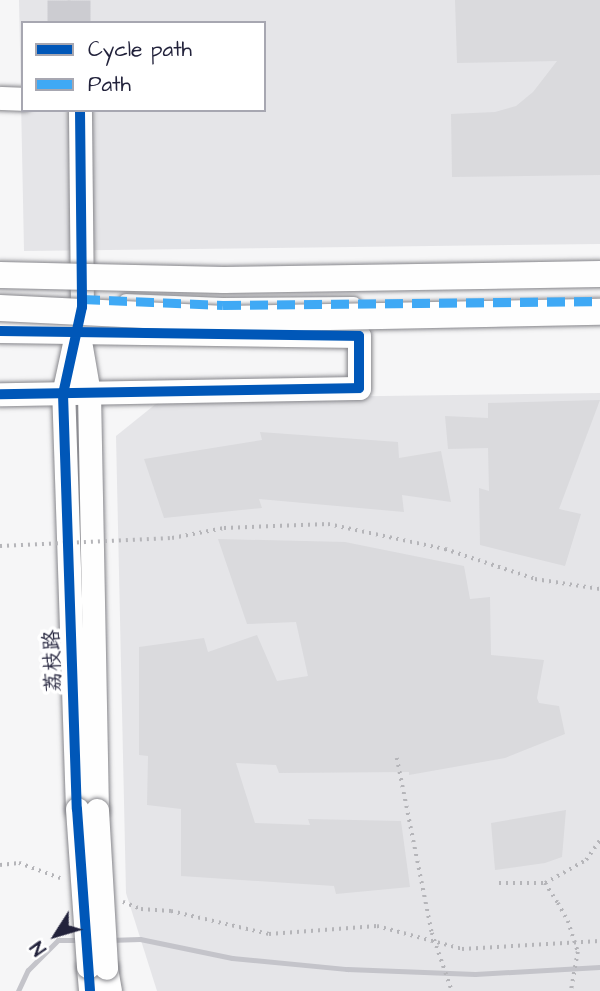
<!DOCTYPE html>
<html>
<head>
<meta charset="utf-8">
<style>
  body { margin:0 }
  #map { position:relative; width:600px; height:991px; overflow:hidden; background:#f6f6f7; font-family:"Architects Daughter","LXGW WenKai TC",sans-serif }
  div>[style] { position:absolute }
  .built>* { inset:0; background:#e5e5e8 }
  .stream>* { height:5px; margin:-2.5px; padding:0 2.5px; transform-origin:2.5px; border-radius:2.5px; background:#c4c4ca }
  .building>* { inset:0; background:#dadadd }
  .tertiary-tunnel>* { height:23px; margin-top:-11.5px; transform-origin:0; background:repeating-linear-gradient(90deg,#ccccd1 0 23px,transparent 0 34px) }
  .path>* { height:3.5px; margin-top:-1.75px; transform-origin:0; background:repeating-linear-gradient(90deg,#b5b5b9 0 2px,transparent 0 7px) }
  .roads { filter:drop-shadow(0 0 2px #86868b) drop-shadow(0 0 2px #86868b) }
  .pedestrian>* { height:14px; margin:-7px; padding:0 7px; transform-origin:7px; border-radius:7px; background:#fefefe }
  .tertiary>* { height:23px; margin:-11.5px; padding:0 11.5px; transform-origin:11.5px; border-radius:11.5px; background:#fefefe }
  .path-bridge>* { height:3.5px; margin-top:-1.75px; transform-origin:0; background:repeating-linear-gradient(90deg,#b5b5b9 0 2px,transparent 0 7px) }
  .bridges { filter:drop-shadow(0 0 2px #86868b) drop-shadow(0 0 2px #86868b) }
  .tertiary-bridge>* { height:23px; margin:-11.5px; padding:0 11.5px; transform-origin:11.5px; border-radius:11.5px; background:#fefefe }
  .secondary-bridge>* { height:26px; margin:-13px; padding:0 13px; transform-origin:13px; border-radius:13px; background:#fefefe }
  .quiet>* { height:9px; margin-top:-4.5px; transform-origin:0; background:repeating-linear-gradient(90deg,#3fa9f5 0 18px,transparent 0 27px) }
  .cycleway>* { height:10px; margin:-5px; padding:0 5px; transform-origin:5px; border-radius:5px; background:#0057b8 }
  span { translate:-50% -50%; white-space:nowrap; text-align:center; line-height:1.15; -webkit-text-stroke:7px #fff; paint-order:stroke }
  .street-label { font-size:21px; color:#22223b }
  .legend { position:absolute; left:21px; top:21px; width:245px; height:91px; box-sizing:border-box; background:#fff; border:2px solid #a7a7b1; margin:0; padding:9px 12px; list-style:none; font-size:21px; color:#22223b }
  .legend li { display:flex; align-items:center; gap:14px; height:35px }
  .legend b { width:35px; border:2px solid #a7a7b1 }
  .north { position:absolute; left:21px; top:900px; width:70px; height:70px; -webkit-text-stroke:5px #fff; paint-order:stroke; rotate:233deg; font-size:19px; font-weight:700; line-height:28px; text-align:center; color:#22223b }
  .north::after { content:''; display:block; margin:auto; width:24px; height:32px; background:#22223b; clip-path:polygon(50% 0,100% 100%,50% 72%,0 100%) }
</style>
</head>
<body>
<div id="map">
  <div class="built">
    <div style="clip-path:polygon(evenodd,19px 0,600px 0,600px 244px,24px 251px,19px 0,23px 23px,264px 23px,264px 110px,23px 110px,23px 23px)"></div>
    <div style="clip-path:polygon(600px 393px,600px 991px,157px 991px,126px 893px,116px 436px,162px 399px)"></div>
  </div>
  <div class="stream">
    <div style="left:109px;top:940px;width:31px;rotate:-2deg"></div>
    <div style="left:140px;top:939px;width:94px;rotate:11.7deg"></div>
    <div style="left:232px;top:958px;width:116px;rotate:5.5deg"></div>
    <div style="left:347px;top:969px;width:128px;rotate:2.2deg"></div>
    <div style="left:475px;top:974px;width:125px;rotate:-3.2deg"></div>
    <div style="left:18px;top:991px;width:23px;rotate:-65deg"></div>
    <div style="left:28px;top:970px;width:42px;rotate:-45deg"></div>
    <div style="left:58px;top:940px;width:24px"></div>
  </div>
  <div class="building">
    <div style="clip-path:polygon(455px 0,600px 0,600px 175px,452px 177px,451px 114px,495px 112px,516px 106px,533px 92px,557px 61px,457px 63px)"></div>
    <div style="clip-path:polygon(600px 400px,559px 509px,581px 514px,565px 566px,480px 545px,479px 488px,489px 491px,488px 448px,448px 449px,445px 416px,488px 418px,488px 403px)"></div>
    <div style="clip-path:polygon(260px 432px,398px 442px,399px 458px,441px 451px,451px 502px,402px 495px,404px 512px,259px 499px,262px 508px,164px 518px,144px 459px,262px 440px)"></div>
    <div style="clip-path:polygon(218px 539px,345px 542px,464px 566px,470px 599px,490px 597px,491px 655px,544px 660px,537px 698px,539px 703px,559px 706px,565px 734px,505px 758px,409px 775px,409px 772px,279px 773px,276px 765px,236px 763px,255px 823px,310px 825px,308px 819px,401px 821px,410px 887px,336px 894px,334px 886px,181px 876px,181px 809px,147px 805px,148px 756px,139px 755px,139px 647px,204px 638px,208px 652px,257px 635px,277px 681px,308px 676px,296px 622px,247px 624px)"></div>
    <div style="clip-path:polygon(566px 810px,562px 857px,545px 863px,495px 870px,491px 823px)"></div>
  </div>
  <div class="tertiary-tunnel">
    <div style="left:59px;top:0;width:23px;rotate:90deg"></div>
    <div style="left:79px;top:0;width:23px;rotate:90deg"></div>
  </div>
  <div class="path">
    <div style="left:172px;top:538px;width:53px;rotate:-10.9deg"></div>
    <div style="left:224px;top:528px;width:104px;rotate:-2.2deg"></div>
    <div style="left:328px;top:524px;width:120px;rotate:12.1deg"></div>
    <div style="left:445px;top:549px;width:95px;rotate:18.4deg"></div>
    <div style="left:535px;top:579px;width:66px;rotate:8.7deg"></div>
    <div style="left:0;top:865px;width:19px;rotate:-6deg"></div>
    <div style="left:19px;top:863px;width:44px;rotate:20.1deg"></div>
    <div style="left:499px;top:883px;width:46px"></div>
    <div style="left:545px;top:883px;width:47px;rotate:-29.3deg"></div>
    <div style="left:586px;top:860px;width:24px;rotate:-55deg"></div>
    <div style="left:545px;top:883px;width:24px;rotate:57deg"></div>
    <div style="left:123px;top:902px;width:19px;rotate:21deg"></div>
    <div style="left:141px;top:909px;width:30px;rotate:4deg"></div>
    <div style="left:171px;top:911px;width:101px;rotate:13.2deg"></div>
    <div style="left:269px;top:934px;width:108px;rotate:-4.2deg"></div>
    <div style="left:377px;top:926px;width:88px;rotate:15.1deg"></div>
    <div style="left:462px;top:949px;width:138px;rotate:-3.3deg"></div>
  </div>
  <div class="roads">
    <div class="pedestrian">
      <div style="left:126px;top:301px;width:97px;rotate:2.4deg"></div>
      <div style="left:223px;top:305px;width:131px;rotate:-0.4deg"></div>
    </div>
    <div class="tertiary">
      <div style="left:0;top:98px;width:23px;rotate:2deg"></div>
      <div style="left:0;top:331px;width:359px;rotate:0.8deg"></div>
      <div style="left:359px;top:336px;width:52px;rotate:90deg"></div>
      <div style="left:359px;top:388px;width:359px;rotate:179deg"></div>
      <div style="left:80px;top:341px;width:53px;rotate:80.2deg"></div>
      <div style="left:89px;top:393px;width:417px;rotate:88.9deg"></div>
      <div style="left:77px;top:809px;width:415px;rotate:-91.9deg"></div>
      <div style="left:63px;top:394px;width:89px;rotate:-77.7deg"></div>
      <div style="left:82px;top:307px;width:197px;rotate:-90.6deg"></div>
      <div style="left:88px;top:967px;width:24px;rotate:85deg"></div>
      <div style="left:106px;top:968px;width:23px;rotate:80deg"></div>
    </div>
  </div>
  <div class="path-bridge">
    <div style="left:0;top:546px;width:172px;rotate:-2.7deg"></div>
    <div style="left:397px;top:758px;width:178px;rotate:78.7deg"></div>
    <div style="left:432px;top:933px;width:61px;rotate:71deg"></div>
    <div style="left:558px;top:903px;width:21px;rotate:61deg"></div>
    <div style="left:568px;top:921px;width:33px;rotate:72deg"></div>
    <div style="left:578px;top:952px;width:40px;rotate:100deg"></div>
  </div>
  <div class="bridges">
    <div class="tertiary-bridge">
      <div style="left:77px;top:809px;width:158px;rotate:86deg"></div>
      <div style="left:97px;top:810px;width:158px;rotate:86.7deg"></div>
    </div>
    <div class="secondary-bridge">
      <div style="left:0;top:275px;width:224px;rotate:1.3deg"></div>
      <div style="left:224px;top:280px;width:376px;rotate:-0.9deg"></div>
      <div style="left:0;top:308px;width:225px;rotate:2.8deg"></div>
      <div style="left:225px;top:319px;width:375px;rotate:-1.1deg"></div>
    </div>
  </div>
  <div class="quiet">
    <div style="left:82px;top:299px;width:141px;rotate:2.4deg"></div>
    <div style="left:223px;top:305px;width:377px;rotate:-0.6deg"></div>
  </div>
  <div class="cycleway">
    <div style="left:80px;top:110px;width:197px;rotate:89.4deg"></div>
    <div style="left:82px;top:307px;width:89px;rotate:102.3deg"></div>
    <div style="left:63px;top:394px;width:415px;rotate:88.1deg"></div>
    <div style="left:77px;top:809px;width:182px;rotate:85.9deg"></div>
    <div style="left:0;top:331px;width:359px;rotate:0.8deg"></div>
    <div style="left:359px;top:336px;width:52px;rotate:90deg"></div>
    <div style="left:359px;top:388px;width:359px;rotate:179deg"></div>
  </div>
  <div class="street-label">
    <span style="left:53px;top:661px;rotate:-92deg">荔枝路</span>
  </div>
  <ul class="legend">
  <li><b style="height:9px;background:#0057b8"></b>Cycle path</li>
  <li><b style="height:9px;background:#3fa9f5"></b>Path</li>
  </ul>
  <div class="north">N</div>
</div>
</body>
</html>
